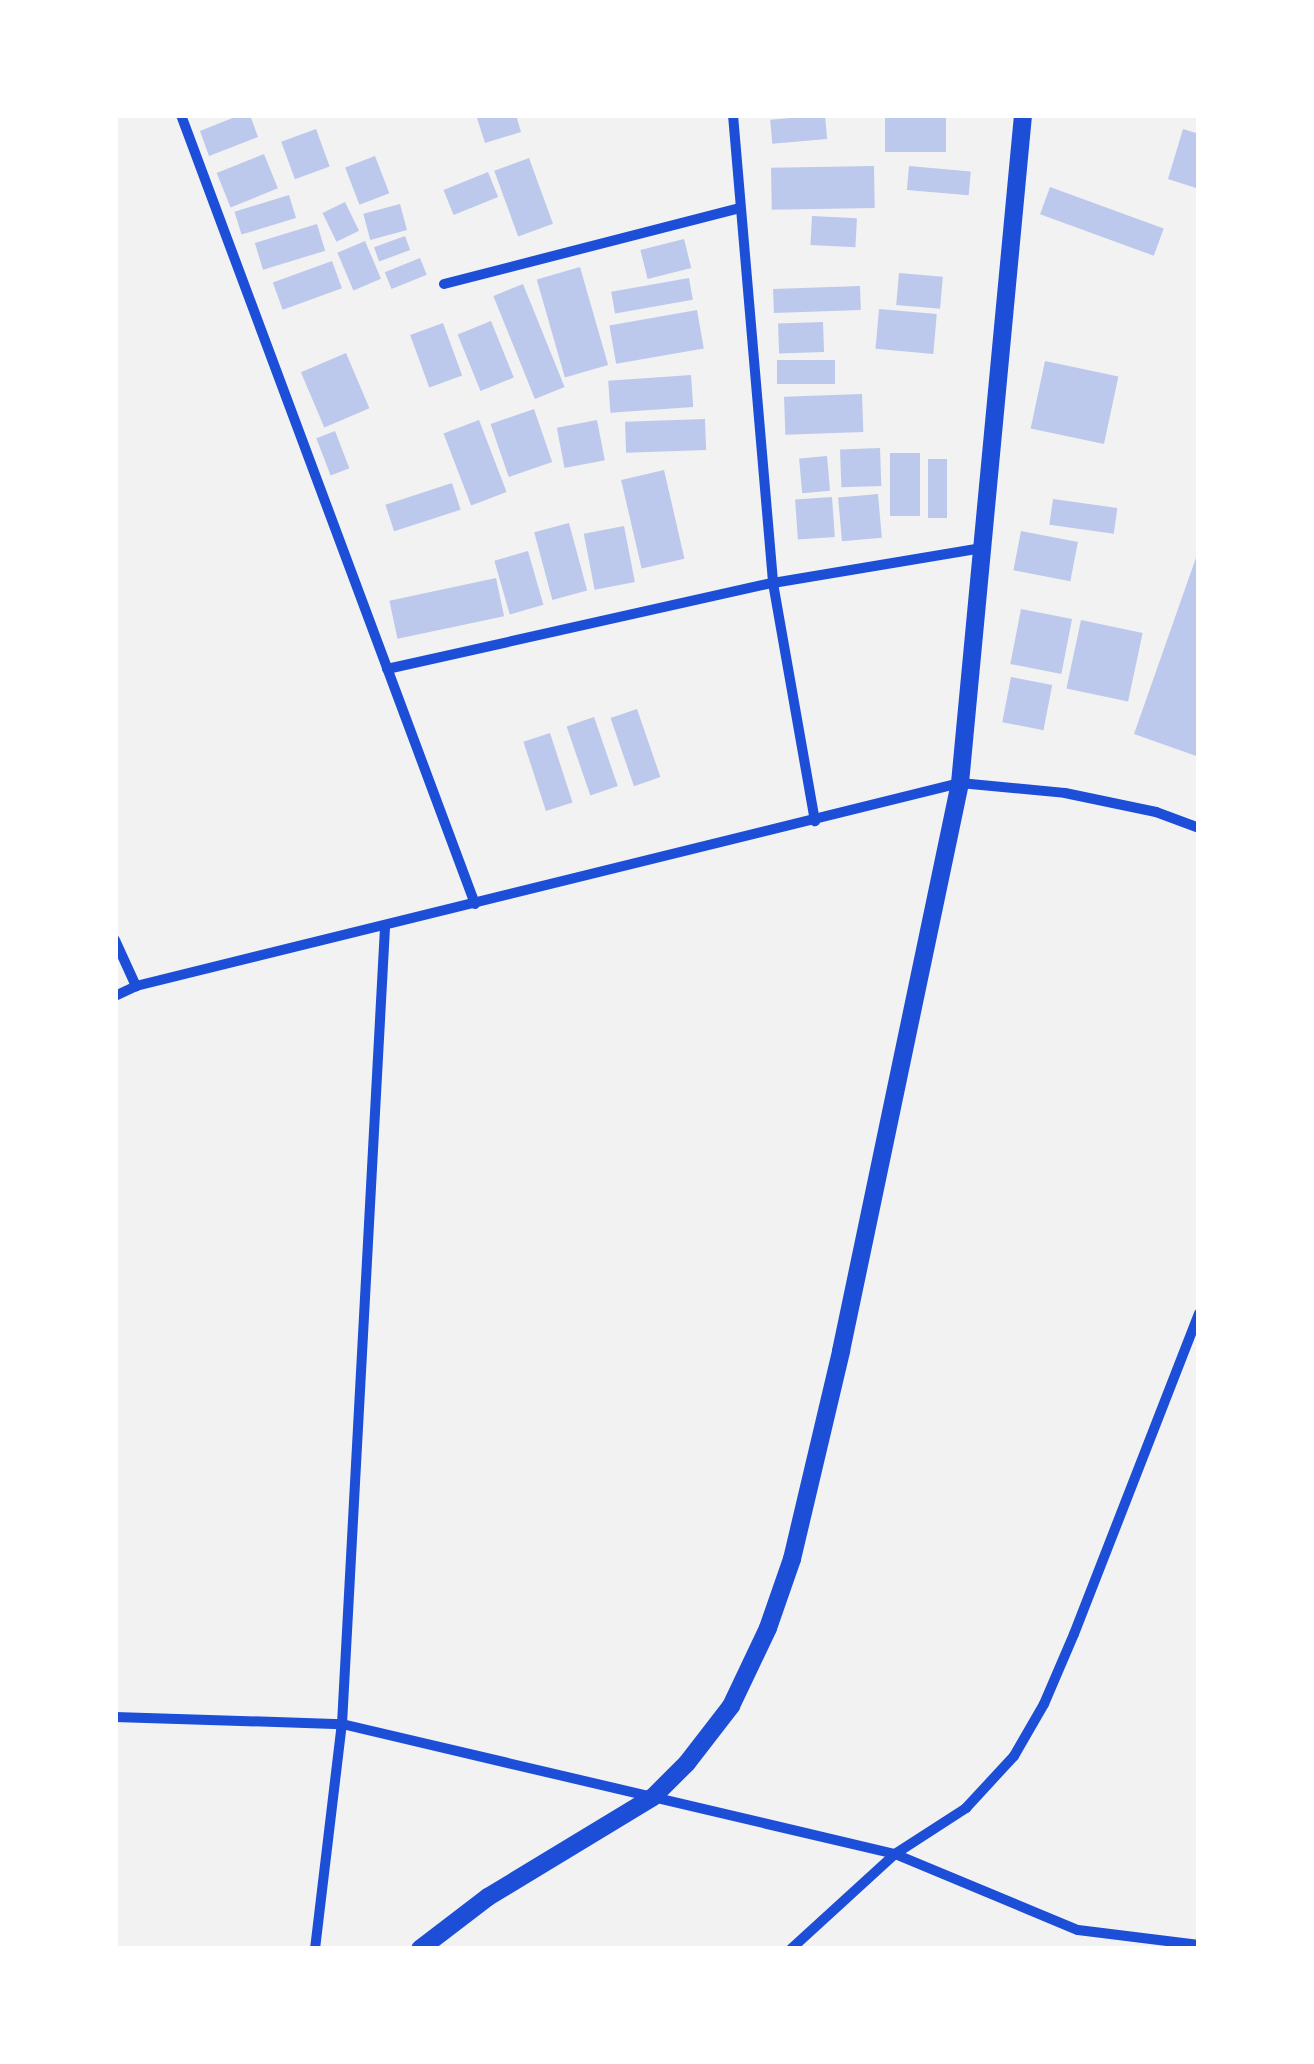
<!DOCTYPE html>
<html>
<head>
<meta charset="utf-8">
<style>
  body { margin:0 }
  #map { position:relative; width:1314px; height:2064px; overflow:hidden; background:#f2f2f2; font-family:Spectral,serif }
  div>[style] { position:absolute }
  .building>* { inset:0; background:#bdc9ec; transform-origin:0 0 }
  .minor>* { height:10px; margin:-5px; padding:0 5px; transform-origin:5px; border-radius:5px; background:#1d4ed8 }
  .tertiary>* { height:18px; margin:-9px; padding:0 9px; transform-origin:9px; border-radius:9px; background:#1d4ed8 }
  span { translate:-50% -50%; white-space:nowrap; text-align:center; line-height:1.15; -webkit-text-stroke:10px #fff; paint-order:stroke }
  .frame { position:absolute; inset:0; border:118px solid #fff; pointer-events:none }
</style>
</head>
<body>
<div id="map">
  <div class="building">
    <div style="clip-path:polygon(240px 115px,250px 115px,258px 137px,209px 156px,200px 131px)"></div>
    <div style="clip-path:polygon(476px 115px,516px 115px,521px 132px,485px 143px)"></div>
    <div style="left:825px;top:115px;width:24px;height:55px;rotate:85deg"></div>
    <div style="left:885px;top:115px;width:61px;height:37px"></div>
    <div style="left:316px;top:129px;width:40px;height:37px;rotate:70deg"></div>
    <div style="clip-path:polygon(1183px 129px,1199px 134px,1199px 189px,1168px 179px)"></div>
    <div style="left:264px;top:154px;width:37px;height:51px;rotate:68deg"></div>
    <div style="left:375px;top:156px;width:40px;height:32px;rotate:69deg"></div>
    <div style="left:529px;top:158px;width:70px;height:37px;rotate:70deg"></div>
    <div style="left:874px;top:166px;width:42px;height:103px;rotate:89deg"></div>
    <div style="left:909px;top:166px;width:62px;height:24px;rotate:5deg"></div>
    <div style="left:488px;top:172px;width:27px;height:48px;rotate:68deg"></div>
    <div style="left:1050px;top:187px;width:121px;height:29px;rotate:20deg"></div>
    <div style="left:289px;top:195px;width:24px;height:57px;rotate:73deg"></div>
    <div style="left:345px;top:202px;width:32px;height:25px;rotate:64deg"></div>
    <div style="left:400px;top:204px;width:27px;height:38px;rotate:75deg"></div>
    <div style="left:812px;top:216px;width:45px;height:29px;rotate:3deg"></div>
    <div style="left:317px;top:224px;width:28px;height:65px;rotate:73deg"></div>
    <div style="left:405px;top:236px;width:15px;height:33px;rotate:70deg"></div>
    <div style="left:684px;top:239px;width:30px;height:45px;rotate:76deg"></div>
    <div style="left:365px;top:241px;width:41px;height:30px;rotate:67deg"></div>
    <div style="left:420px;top:258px;width:18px;height:38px;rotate:68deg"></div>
    <div style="left:332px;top:261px;width:29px;height:63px;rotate:70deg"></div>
    <div style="left:580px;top:267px;width:102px;height:45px;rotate:74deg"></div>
    <div style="left:899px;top:273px;width:44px;height:32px;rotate:5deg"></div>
    <div style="left:689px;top:278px;width:22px;height:79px;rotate:80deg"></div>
    <div style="left:523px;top:284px;width:111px;height:32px;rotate:68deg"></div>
    <div style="left:860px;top:286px;width:24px;height:87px;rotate:88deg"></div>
    <div style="left:879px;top:309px;width:58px;height:40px;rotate:5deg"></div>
    <div style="left:697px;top:310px;width:39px;height:89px;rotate:80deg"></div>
    <div style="left:491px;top:321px;width:61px;height:36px;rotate:68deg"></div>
    <div style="left:823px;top:322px;width:30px;height:45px;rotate:88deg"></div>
    <div style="left:443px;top:323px;width:56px;height:35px;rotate:70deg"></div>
    <div style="left:346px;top:353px;width:60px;height:49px;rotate:67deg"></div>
    <div style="left:777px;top:360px;width:58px;height:24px"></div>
    <div style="left:1045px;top:361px;width:75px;height:69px;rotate:12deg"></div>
    <div style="left:691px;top:375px;width:32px;height:83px;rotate:86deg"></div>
    <div style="left:862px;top:394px;width:38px;height:78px;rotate:88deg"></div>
    <div style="left:534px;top:409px;width:56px;height:46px;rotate:71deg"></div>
    <div style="left:705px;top:419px;width:31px;height:80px;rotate:88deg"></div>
    <div style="left:479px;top:420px;width:77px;height:38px;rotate:69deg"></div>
    <div style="left:597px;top:420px;width:41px;height:41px;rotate:79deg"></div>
    <div style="left:335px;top:431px;width:40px;height:20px;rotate:69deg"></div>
    <div style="left:880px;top:448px;width:38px;height:40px;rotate:88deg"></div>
    <div style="left:890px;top:453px;width:30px;height:63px"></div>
    <div style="left:827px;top:456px;width:35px;height:28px;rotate:85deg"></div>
    <div style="left:928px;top:459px;width:19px;height:59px"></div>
    <div style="left:664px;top:470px;width:91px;height:44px;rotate:77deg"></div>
    <div style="left:452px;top:483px;width:28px;height:70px;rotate:72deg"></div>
    <div style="left:878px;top:494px;width:44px;height:40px;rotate:85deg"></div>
    <div style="left:832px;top:497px;width:40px;height:37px;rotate:86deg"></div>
    <div style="left:1053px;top:499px;width:65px;height:26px;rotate:8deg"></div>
    <div style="left:569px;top:523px;width:70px;height:36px;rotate:75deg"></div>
    <div style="left:624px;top:526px;width:57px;height:41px;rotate:79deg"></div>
    <div style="left:1021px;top:531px;width:58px;height:40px;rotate:11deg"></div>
    <div style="left:528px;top:551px;width:56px;height:35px;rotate:74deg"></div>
    <div style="clip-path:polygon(1198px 552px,1199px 552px,1199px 757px,1134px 734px)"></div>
    <div style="left:496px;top:578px;width:39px;height:109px;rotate:78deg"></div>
    <div style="left:1021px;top:609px;width:52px;height:56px;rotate:11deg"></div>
    <div style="left:1081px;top:620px;width:63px;height:70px;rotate:12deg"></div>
    <div style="left:1011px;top:677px;width:42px;height:46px;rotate:11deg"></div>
    <div style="left:637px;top:709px;width:72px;height:28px;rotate:71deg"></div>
    <div style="left:594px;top:717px;width:73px;height:29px;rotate:71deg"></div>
    <div style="left:550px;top:733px;width:73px;height:28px;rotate:72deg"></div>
  </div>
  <div class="minor">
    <div style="left:181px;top:115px;width:842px;rotate:69.56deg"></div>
    <div style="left:733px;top:115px;width:470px;rotate:85.1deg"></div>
    <div style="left:773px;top:583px;width:242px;rotate:80deg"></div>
    <div style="left:444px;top:284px;width:305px;rotate:-14.4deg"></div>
    <div style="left:387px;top:669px;width:395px;rotate:-12.6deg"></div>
    <div style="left:773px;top:583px;width:212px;rotate:-9.5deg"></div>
    <div style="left:115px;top:940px;width:51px;rotate:65.5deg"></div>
    <div style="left:115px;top:996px;width:23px;rotate:-25deg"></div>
    <div style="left:136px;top:986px;width:849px;rotate:-13.84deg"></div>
    <div style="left:960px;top:783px;width:105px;rotate:5.4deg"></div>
    <div style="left:1065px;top:793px;width:93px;rotate:11.8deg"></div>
    <div style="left:1156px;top:812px;width:46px;rotate:20.4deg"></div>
    <div style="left:115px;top:1717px;width:227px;rotate:1.8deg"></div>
    <div style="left:342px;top:1724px;width:568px;rotate:13.23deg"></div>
    <div style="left:895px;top:1854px;width:198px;rotate:22.6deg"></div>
    <div style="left:1078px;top:1930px;width:122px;rotate:7.1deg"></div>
    <div style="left:315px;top:1949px;width:227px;rotate:-83.2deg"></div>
    <div style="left:342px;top:1724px;width:797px;rotate:-86.91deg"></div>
    <div style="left:791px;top:1949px;width:141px;rotate:-42.4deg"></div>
    <div style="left:895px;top:1854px;width:85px;rotate:-32.9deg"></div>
    <div style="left:966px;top:1808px;width:71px;rotate:-47.3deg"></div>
    <div style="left:1014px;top:1756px;width:60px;rotate:-60deg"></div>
    <div style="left:1044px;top:1704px;width:76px;rotate:-66.8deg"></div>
    <div style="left:1074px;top:1634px;width:344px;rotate:-68.7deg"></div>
  </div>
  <div class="tertiary">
    <div style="left:420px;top:1949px;width:86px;rotate:-37.4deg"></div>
    <div style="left:488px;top:1897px;width:193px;rotate:-31.2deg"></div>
    <div style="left:653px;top:1797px;width:48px;rotate:-45deg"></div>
    <div style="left:687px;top:1763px;width:72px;rotate:-52.3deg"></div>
    <div style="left:731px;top:1706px;width:86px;rotate:-64.6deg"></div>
    <div style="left:768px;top:1628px;width:73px;rotate:-70.8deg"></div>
    <div style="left:792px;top:1559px;width:214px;rotate:-76.7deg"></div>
    <div style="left:841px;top:1351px;width:580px;rotate:-78.17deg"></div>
    <div style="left:960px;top:783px;width:671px;rotate:-84.61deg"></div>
  </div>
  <div class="frame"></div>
</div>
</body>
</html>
